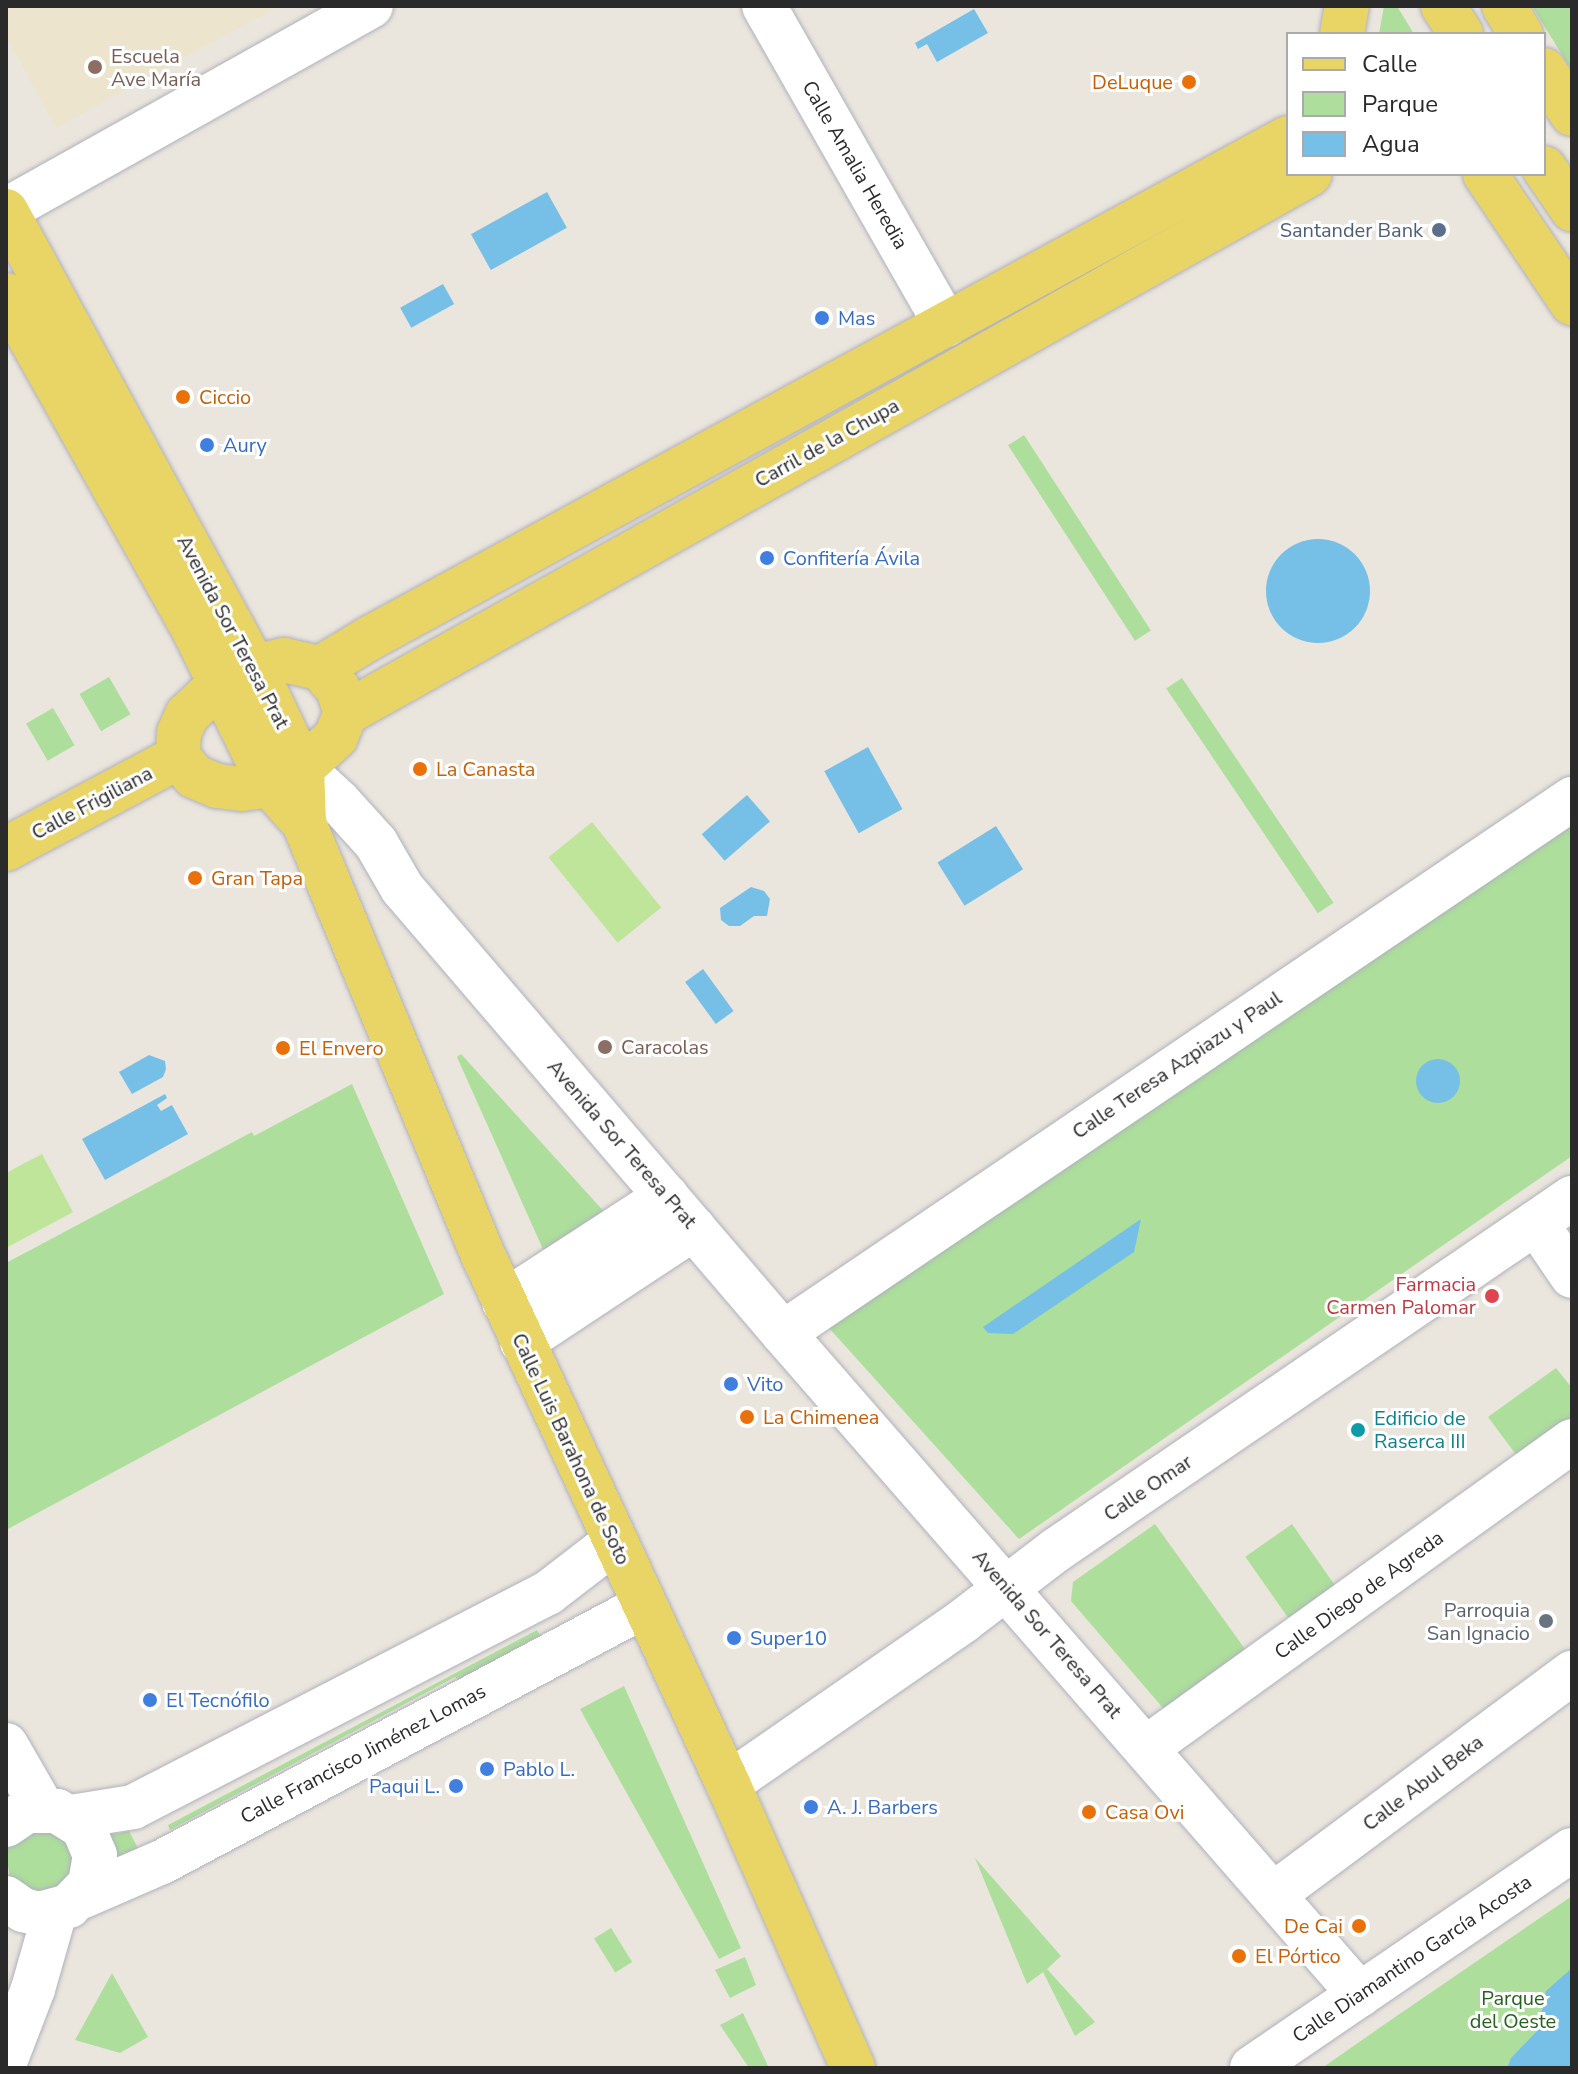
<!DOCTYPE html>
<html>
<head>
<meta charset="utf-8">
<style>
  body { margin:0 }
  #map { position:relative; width:1578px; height:2074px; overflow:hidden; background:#ebe6dd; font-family:"Nunito Sans",sans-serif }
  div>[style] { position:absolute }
  .education>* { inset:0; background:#ece4cd }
  .green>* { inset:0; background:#adde9c; transform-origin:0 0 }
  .pitch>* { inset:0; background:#bee599; transform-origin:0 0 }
  .water>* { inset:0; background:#76bfe7; transform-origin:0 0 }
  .round { border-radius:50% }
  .roads { filter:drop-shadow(0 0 2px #b0b1bd) drop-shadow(0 0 2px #b0b1bd) }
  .minor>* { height:44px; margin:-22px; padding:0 22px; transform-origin:22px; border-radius:22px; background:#fff }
  .major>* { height:44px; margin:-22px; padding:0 22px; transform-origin:22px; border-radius:22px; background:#e8d565 }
  .dots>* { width:22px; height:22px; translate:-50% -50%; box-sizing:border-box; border:4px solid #fff; border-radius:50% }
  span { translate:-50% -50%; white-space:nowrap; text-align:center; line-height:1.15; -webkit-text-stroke:6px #fff; paint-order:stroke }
  .education-label { font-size:20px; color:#785e54 }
  .left { translate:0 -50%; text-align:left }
  .food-label { font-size:20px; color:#c56008 }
  .right { translate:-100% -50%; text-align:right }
  .street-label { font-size:20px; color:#2a2a2a }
  .service-label { font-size:20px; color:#4e5e75 }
  .shop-label { font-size:20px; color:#366cbe }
  .health-label { font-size:20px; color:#be3a42 }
  .culture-label { font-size:20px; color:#0d838f }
  .worship-label { font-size:20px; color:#5b616d }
  .park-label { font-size:20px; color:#26621e }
  .frame { position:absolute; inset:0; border:8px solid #2a2a2a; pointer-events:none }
  .legend { position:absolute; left:1286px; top:32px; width:260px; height:144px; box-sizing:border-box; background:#fff; border:2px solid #aaa; margin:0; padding:10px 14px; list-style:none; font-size:24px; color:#2a2a2a }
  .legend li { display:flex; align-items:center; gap:16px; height:40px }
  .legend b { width:40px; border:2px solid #aaa }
</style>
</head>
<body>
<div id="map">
  <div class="education">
    <div style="clip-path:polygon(6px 6px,279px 6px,56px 128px,6px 36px)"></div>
  </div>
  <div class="green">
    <div style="clip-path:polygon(1384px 6px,1397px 6px,1414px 34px,1379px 34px)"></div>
    <div style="clip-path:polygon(1532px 6px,1572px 6px,1572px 71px)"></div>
    <div style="left:1024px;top:435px;width:233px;height:19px;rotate:57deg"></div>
    <div style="left:109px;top:677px;width:43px;height:34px;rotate:60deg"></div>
    <div style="left:1182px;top:678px;width:271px;height:19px;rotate:56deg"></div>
    <div style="left:53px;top:708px;width:43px;height:31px;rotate:60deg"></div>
    <div style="clip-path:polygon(1572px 825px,1572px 1156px,1019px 1539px,829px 1328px)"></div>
    <div style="clip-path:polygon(461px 1054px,608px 1216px,546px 1256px,457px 1057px)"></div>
    <div style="clip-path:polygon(352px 1084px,444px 1294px,6px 1530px,6px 1263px,252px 1132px,254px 1136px)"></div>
    <div style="clip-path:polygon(1556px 1368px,1572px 1388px,1572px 1423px,1520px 1460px,1488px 1417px)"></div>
    <div style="clip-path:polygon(1155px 1524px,1250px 1656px,1179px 1710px,1163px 1708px,1071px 1601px,1073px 1582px)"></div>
    <div style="left:1292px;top:1524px;width:82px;height:57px;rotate:55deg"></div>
    <div style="clip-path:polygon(537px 1630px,540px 1635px,483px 1667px,466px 1684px,455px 1677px,170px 1830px,168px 1825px)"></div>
    <div style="clip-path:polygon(624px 1686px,741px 1948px,719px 1959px,580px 1709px)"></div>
    <div style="clip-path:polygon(21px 1831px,61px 1831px,77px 1856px,68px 1883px,44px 1896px,10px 1879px,6px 1853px,11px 1841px)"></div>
    <div style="clip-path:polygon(129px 1831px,144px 1860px,113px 1864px,109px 1835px)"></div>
    <div style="clip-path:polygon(975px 1858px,1061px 1956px,1047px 1969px,1095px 2022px,1075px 2036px,1043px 1972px,1027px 1984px)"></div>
    <div style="clip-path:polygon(1572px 1896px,1572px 2068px,1322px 2068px,1385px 2024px)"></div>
    <div style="left:611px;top:1928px;width:40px;height:20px;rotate:58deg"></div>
    <div style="clip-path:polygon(745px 1957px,756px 1985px,730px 1998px,715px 1970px)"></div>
    <div style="clip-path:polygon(112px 1973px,148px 2037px,120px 2053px,75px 2040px)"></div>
    <div style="clip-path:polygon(743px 2013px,769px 2068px,749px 2068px,720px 2025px)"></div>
  </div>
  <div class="pitch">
    <div style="left:592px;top:822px;width:110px;height:56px;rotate:51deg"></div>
    <div style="clip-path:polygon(42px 1154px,73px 1212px,6px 1248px,6px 1173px)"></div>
  </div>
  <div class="water">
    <div style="clip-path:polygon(974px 9px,988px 33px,937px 62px,927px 44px,918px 49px,915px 43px)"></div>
    <div style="left:547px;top:192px;width:41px;height:87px;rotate:61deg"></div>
    <div style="left:443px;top:284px;width:23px;height:49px;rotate:61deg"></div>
    <div class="round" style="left:1266px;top:539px;width:104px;height:104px"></div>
    <div style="left:868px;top:747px;width:71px;height:50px;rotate:61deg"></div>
    <div style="left:747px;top:795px;width:35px;height:60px;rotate:49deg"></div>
    <div style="left:996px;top:826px;width:51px;height:69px;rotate:58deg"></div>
    <div style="clip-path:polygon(751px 887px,764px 891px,770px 899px,767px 916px,754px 916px,740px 926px,729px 926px,721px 920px,720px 908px)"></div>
    <div style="left:703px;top:969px;width:52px;height:22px;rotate:54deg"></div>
    <div style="clip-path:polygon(149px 1055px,165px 1061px,166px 1069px,163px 1077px,132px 1094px,119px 1072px)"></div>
    <div class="round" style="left:1416px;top:1059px;width:44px;height:44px"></div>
    <div style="clip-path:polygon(165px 1094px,167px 1098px,157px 1105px,161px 1111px,172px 1105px,188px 1134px,105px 1180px,82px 1139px)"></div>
    <div style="clip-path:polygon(1141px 1219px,1134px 1252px,1013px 1334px,988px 1333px,983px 1327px)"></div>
    <div style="clip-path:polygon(1572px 1968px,1572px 2068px,1507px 2068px,1511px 2058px,1538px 2030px,1546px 1991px)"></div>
  </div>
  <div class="roads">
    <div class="minor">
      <div style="left:764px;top:6px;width:367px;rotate:60.3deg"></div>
      <div style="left:6px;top:210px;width:418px;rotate:-29.2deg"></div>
      <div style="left:302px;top:768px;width:49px;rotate:42.5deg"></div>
      <div style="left:338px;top:801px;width:57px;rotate:47.9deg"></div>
      <div style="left:376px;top:843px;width:52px;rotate:60deg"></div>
      <div style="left:402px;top:888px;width:586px;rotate:49.43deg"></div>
      <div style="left:783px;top:1333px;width:878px;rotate:48.92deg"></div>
      <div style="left:1536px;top:1223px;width:64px;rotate:55.8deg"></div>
      <div style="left:504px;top:1302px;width:194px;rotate:-33deg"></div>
      <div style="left:783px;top:1333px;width:953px;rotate:-34.09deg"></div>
      <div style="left:522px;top:1342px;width:206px;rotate:-33.5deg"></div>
      <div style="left:6px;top:1745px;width:74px;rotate:60deg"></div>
      <div style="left:1146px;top:1748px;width:525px;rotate:-35.78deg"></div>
      <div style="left:728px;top:1784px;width:286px;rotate:-34.7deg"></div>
      <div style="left:963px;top:1621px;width:117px;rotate:-37.4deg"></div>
      <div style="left:1056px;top:1550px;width:625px;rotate:-34.3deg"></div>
      <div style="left:71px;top:1817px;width:63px;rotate:-9.2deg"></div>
      <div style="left:133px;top:1807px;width:467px;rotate:-27.3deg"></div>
      <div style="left:548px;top:1593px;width:83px;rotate:-37.7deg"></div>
      <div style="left:6px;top:1825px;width:25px;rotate:-34deg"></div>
      <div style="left:27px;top:1811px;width:30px"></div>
      <div style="left:57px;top:1811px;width:31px;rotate:32deg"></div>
      <div style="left:83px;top:1827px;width:30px;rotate:67deg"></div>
      <div style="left:95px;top:1855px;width:29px;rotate:100deg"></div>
      <div style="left:90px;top:1884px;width:30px;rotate:134deg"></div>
      <div style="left:69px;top:1906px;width:31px;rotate:165deg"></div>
      <div style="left:39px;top:1914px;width:16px;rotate:-166deg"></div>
      <div style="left:23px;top:1910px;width:21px;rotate:-145deg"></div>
      <div style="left:1274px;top:1894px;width:371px;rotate:-36.6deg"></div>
      <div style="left:81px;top:1897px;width:88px;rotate:-23.4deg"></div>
      <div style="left:162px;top:1862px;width:546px;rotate:-27.97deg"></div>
      <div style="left:6px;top:2059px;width:75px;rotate:-68.9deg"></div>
      <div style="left:33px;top:1989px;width:80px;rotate:-74.1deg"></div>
      <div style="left:1252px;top:2068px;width:387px;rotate:-34.3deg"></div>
    </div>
    <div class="major">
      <div style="left:1443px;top:6px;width:33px;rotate:57deg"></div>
      <div style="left:1504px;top:6px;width:33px;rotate:59deg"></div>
      <div style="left:1342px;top:34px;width:28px;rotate:-80deg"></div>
      <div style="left:1544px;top:70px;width:52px;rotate:57.5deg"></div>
      <div style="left:1544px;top:168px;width:50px;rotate:55.7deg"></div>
      <div style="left:1485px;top:174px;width:156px;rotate:56deg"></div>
      <div style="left:6px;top:211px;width:519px;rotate:61.46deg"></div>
      <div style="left:254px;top:667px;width:112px;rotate:64.6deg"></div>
      <div style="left:302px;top:768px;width:55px;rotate:87.9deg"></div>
      <div style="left:6px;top:295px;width:382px;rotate:60.7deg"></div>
      <div style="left:193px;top:628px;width:175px;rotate:63.9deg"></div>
      <div style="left:270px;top:785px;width:51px;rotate:48.2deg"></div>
      <div style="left:304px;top:823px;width:470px;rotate:67.5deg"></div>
      <div style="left:484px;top:1257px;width:581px;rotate:65.16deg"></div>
      <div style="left:728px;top:1784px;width:310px;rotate:66.2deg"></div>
      <div style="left:284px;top:660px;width:37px;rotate:13deg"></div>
      <div style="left:320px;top:668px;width:28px;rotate:49deg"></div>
      <div style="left:338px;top:689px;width:25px;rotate:72deg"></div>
      <div style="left:346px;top:713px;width:26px;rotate:113deg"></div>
      <div style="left:336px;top:737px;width:46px;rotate:137.6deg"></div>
      <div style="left:302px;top:768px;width:36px;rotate:152deg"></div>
      <div style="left:270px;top:785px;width:28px;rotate:172deg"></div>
      <div style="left:242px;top:789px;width:25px;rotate:-173deg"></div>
      <div style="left:217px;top:786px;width:25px;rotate:-157deg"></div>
      <div style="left:194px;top:776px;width:25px;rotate:-130deg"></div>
      <div style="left:178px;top:757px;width:24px;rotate:-88deg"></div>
      <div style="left:179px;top:733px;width:20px;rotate:-66deg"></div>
      <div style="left:187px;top:715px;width:47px;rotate:-43.3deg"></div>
      <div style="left:221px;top:683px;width:37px;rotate:-26deg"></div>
      <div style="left:254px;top:667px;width:31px;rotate:-13deg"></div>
      <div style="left:320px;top:668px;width:58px;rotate:-31deg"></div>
      <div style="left:370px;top:638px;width:1045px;rotate:-28.58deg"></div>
      <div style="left:346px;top:713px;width:1104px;rotate:-29.21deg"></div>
      <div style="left:6px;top:849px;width:195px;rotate:-28.1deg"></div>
    </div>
  </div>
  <div class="dots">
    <div style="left:95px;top:67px;background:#8d6e63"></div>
    <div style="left:1189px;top:82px;background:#e8710a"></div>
    <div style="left:1439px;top:230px;background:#5c6f8a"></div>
    <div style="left:822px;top:318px;background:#3f7fe0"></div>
    <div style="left:183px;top:397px;background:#e8710a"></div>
    <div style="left:207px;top:445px;background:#3f7fe0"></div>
    <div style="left:767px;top:558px;background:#3f7fe0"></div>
    <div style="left:420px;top:769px;background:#e8710a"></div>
    <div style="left:195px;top:878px;background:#e8710a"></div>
    <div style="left:605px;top:1047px;background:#8d6e63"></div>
    <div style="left:283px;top:1048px;background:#e8710a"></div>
    <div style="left:1492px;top:1296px;background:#e0444e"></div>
    <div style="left:731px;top:1384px;background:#3f7fe0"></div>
    <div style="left:747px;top:1417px;background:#e8710a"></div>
    <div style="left:1358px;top:1430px;background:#0f9aa8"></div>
    <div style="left:1546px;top:1621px;background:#6b7280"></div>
    <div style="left:734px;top:1638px;background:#3f7fe0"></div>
    <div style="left:150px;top:1700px;background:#3f7fe0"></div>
    <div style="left:487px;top:1769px;background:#3f7fe0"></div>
    <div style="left:456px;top:1786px;background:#3f7fe0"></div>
    <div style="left:811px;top:1807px;background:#3f7fe0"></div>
    <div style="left:1089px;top:1812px;background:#e8710a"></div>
    <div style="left:1359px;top:1926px;background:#e8710a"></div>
    <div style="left:1239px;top:1956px;background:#e8710a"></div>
  </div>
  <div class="education-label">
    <span class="left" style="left:111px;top:68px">Escuela<br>Ave María</span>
    <span class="left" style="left:621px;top:1047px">Caracolas</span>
  </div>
  <div class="food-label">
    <span class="right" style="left:1173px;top:82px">DeLuque</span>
    <span class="left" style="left:199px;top:397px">Ciccio</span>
    <span class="left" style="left:436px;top:769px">La Canasta</span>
    <span class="left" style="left:211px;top:878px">Gran Tapa</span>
    <span class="left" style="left:299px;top:1048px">El Envero</span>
    <span class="left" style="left:763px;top:1417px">La Chimenea</span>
    <span class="left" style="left:1105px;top:1812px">Casa Ovi</span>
    <span class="right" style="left:1343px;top:1926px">De Cai</span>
    <span class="left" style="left:1255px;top:1956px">El Pórtico</span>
  </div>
  <div class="street-label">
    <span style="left:855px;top:165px;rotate:60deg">Calle Amalia Heredia</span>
    <span style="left:827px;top:443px;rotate:-29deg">Carril de la Chupa</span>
    <span style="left:233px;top:632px;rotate:62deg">Avenida Sor Teresa Prat</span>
    <span style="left:92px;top:803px;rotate:-28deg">Calle Frigiliana</span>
    <span style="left:1177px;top:1065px;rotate:-34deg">Calle Teresa Azpiazu y Paul</span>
    <span style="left:622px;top:1144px;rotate:49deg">Avenida Sor Teresa Prat</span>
    <span style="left:571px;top:1449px;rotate:65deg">Calle Luis Barahona de Soto</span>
    <span style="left:1148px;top:1488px;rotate:-34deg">Calle Omar</span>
    <span style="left:1359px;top:1595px;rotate:-36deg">Calle Diego de Agreda</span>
    <span style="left:1047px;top:1634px;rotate:49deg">Avenida Sor Teresa Prat</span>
    <span style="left:363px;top:1754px;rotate:-28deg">Calle Francisco Jiménez Lomas</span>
    <span style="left:1423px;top:1783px;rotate:-37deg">Calle Abul Beka</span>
    <span style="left:1412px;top:1959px;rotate:-34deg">Calle Diamantino García Acosta</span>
  </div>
  <div class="service-label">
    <span class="right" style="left:1423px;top:230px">Santander Bank</span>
  </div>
  <div class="shop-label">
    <span class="left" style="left:838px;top:318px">Mas</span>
    <span class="left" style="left:223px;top:445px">Aury</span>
    <span class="left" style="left:783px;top:558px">Confitería Ávila</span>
    <span class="left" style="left:747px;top:1384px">Vito</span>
    <span class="left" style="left:750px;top:1638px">Super10</span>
    <span class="left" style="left:166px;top:1700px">El Tecnófilo</span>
    <span class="left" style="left:503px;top:1769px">Pablo L.</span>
    <span class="right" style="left:440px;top:1786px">Paqui L.</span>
    <span class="left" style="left:827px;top:1807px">A. J. Barbers</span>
  </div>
  <div class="health-label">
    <span class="right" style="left:1476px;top:1296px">Farmacia<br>Carmen Palomar</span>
  </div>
  <div class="culture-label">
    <span class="left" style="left:1374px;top:1430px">Edificio de<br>Raserca III</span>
  </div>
  <div class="worship-label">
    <span class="right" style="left:1530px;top:1622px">Parroquia<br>San Ignacio</span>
  </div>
  <div class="park-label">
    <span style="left:1513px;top:2010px">Parque<br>del Oeste</span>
  </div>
  <div class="frame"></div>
  <ul class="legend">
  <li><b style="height:10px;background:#e8d565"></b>Calle</li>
  <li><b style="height:22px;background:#adde9c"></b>Parque</li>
  <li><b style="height:22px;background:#76bfe7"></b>Agua</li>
  </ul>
</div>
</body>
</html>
